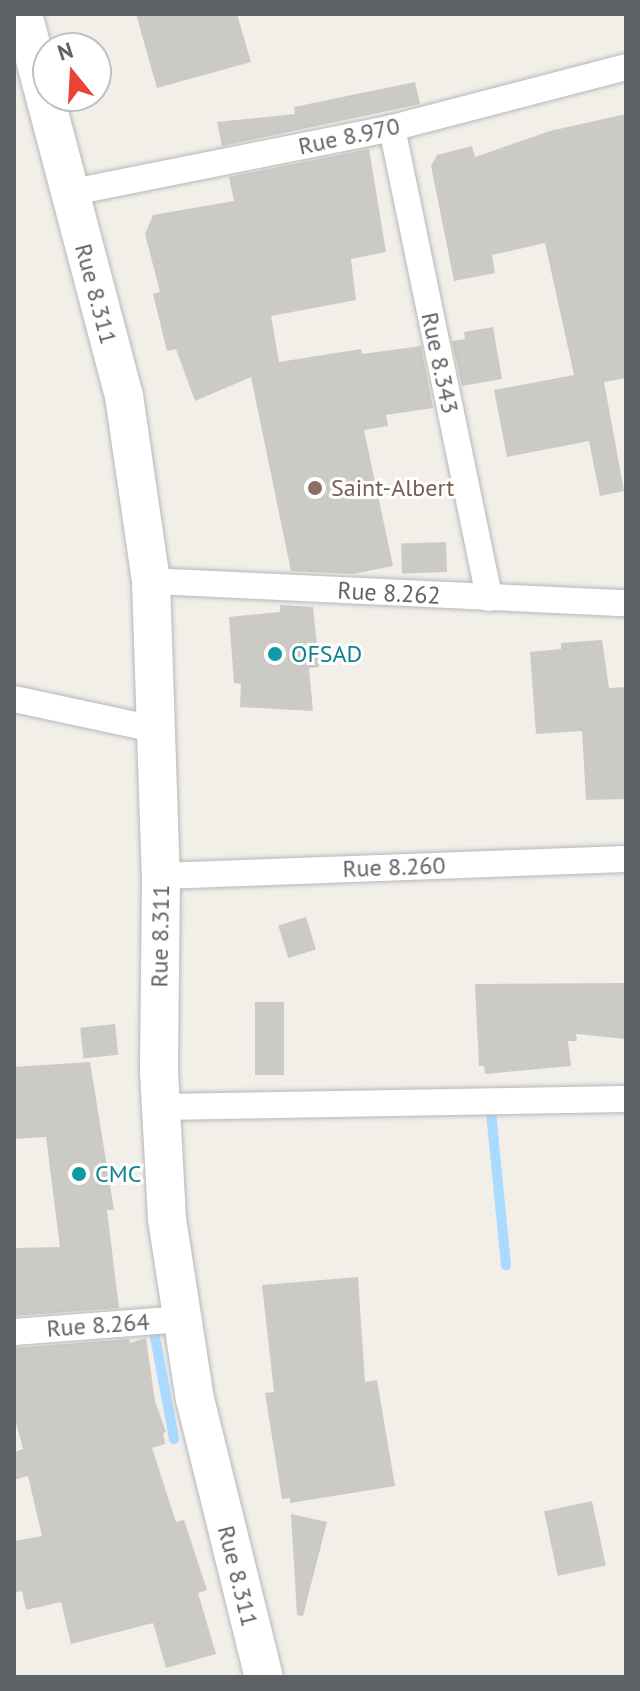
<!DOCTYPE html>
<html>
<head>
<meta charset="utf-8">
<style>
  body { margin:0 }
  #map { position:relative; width:640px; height:1691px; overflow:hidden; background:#f1efe8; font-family:"PT Sans",sans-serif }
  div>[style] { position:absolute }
  .stream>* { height:10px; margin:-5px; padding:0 5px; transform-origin:5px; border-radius:5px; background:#aadaff }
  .building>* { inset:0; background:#cccac5; transform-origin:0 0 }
  .roads { filter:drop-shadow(0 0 2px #b5b8bc) drop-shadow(0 0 2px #b5b8bc) }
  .street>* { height:26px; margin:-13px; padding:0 13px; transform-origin:13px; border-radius:13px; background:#fff }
  .secondary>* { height:38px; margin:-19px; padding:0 19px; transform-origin:19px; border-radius:19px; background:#fff }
  .dots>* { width:22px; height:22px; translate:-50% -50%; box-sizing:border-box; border:4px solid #fff; border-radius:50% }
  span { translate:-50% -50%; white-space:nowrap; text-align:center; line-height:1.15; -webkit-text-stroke:6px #fff; paint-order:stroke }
  .street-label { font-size:24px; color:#5f6368 }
  .education-label { font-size:24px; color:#785e54 }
  .left { translate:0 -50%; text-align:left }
  .culture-label { font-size:24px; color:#0d838f }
  .frame { position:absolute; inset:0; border:16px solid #5f6368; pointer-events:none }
  .north { position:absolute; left:32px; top:32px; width:80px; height:80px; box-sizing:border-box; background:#fff; border:2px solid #bfc1c3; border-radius:50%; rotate:342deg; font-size:22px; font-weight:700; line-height:32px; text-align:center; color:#5f6368 }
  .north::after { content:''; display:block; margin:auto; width:28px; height:36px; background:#ea4335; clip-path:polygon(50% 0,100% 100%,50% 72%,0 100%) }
</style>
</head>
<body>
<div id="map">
  <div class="stream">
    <div style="left:490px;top:1102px;width:164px;rotate:84.4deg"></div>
    <div style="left:155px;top:1337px;width:104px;rotate:79.4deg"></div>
  </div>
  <div class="building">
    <div style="clip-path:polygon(136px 14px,237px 14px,251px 62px,157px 88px)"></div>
    <div style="clip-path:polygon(415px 82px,420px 104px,222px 146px,217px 122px,295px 114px,294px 107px)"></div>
    <div style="clip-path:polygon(626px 114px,626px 378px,604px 382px,624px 491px,600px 496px,589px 441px,507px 457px,494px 390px,574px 375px,545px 243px,492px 255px,495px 273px,454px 281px,431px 166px,437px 155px,472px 146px,475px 157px,550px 131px)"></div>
    <div style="clip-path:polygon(369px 149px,386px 252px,351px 259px,356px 300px,271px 316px,279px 362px,361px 349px,362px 354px,421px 346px,433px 408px,386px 415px,388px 426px,364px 430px,393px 566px,353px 574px,291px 571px,251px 377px,195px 401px,176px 349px,167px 351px,153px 294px,160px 292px,145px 234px,153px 215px,234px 201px,229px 177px)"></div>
    <div style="clip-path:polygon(493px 327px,502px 379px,462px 386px,452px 341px,465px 339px,464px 332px)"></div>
    <div style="left:446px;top:542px;width:30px;height:45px;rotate:88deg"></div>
    <div style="clip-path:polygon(280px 605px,313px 607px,319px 667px,309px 668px,313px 711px,240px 707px,241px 684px,234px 683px,229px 617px,280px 612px)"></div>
    <div style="clip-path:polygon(602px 640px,609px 688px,626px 687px,626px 799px,586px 800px,582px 731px,536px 734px,530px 652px,561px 649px,561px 643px)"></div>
    <div style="left:306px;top:917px;width:34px;height:29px;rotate:73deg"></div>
    <div style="clip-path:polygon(626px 983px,626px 1039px,576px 1034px,577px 1041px,568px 1041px,571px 1066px,485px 1074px,484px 1066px,479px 1066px,475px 984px)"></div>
    <div style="left:255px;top:1002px;width:29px;height:73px"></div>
    <div style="left:115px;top:1024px;width:31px;height:35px;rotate:84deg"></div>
    <div style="clip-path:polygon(90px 1062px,114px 1210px,107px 1210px,119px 1308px,14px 1316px,14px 1248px,60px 1247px,46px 1137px,14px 1139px,14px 1067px)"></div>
    <div style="clip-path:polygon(358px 1277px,365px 1382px,377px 1380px,395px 1486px,290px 1503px,290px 1498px,282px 1499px,265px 1393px,274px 1392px,262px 1285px)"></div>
    <div style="clip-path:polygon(146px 1338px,155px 1401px,166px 1432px,163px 1433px,165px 1444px,152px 1448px,176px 1522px,184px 1520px,207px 1590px,198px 1593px,216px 1654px,166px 1668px,153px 1623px,71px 1644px,61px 1602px,26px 1610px,22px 1591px,14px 1593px,14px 1541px,42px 1536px,28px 1476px,14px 1480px,14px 1452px,23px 1449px,14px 1415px,14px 1348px,129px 1339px,130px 1343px)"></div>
    <div style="left:592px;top:1501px;width:66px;height:49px;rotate:78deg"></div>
    <div style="clip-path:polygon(291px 1514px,327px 1522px,303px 1616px,297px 1615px)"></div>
  </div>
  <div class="roads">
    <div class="street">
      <div style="left:392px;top:128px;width:480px;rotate:78.3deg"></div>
      <div style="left:68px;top:193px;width:330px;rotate:-11.3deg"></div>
      <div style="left:392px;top:128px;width:242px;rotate:-14.6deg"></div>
      <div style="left:151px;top:581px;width:476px;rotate:2.7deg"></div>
      <div style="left:14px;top:699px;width:147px;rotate:12.1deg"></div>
      <div style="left:161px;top:876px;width:465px;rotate:-2.1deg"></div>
      <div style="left:161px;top:1107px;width:465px;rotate:-1deg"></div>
      <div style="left:14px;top:1332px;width:169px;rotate:-4.4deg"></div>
    </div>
    <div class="secondary">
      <div style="left:23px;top:14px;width:395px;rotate:75.2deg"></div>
      <div style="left:124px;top:396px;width:187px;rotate:81.7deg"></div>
      <div style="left:151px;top:581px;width:295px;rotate:88.1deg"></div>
      <div style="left:161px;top:876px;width:195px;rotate:90.6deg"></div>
      <div style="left:159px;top:1071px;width:148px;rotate:86.9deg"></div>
      <div style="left:167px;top:1219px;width:182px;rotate:81.2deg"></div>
      <div style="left:195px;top:1399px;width:286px;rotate:76.1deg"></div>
    </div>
  </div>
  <div class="dots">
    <div style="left:315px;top:488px;background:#8d6e63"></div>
    <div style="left:275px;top:654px;background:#0f9aa8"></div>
    <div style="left:79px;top:1174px;background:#0f9aa8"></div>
  </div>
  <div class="street-label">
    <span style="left:349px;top:136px;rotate:-12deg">Rue 8.970</span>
    <span style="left:96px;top:294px;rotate:75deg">Rue 8.311</span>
    <span style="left:440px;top:363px;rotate:78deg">Rue 8.343</span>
    <span style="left:389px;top:593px;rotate:3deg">Rue 8.262</span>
    <span style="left:394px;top:867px;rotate:-2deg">Rue 8.260</span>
    <span style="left:160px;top:936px;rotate:-89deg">Rue 8.311</span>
    <span style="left:98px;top:1325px;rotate:-4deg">Rue 8.264</span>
    <span style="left:238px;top:1576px;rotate:76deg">Rue 8.311</span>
  </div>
  <div class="education-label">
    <span class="left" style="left:331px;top:488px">Saint-Albert</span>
  </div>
  <div class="culture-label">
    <span class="left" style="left:291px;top:654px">OFSAD</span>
    <span class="left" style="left:95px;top:1174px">CMC</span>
  </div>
  <div class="frame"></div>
  <div class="north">N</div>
</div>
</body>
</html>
